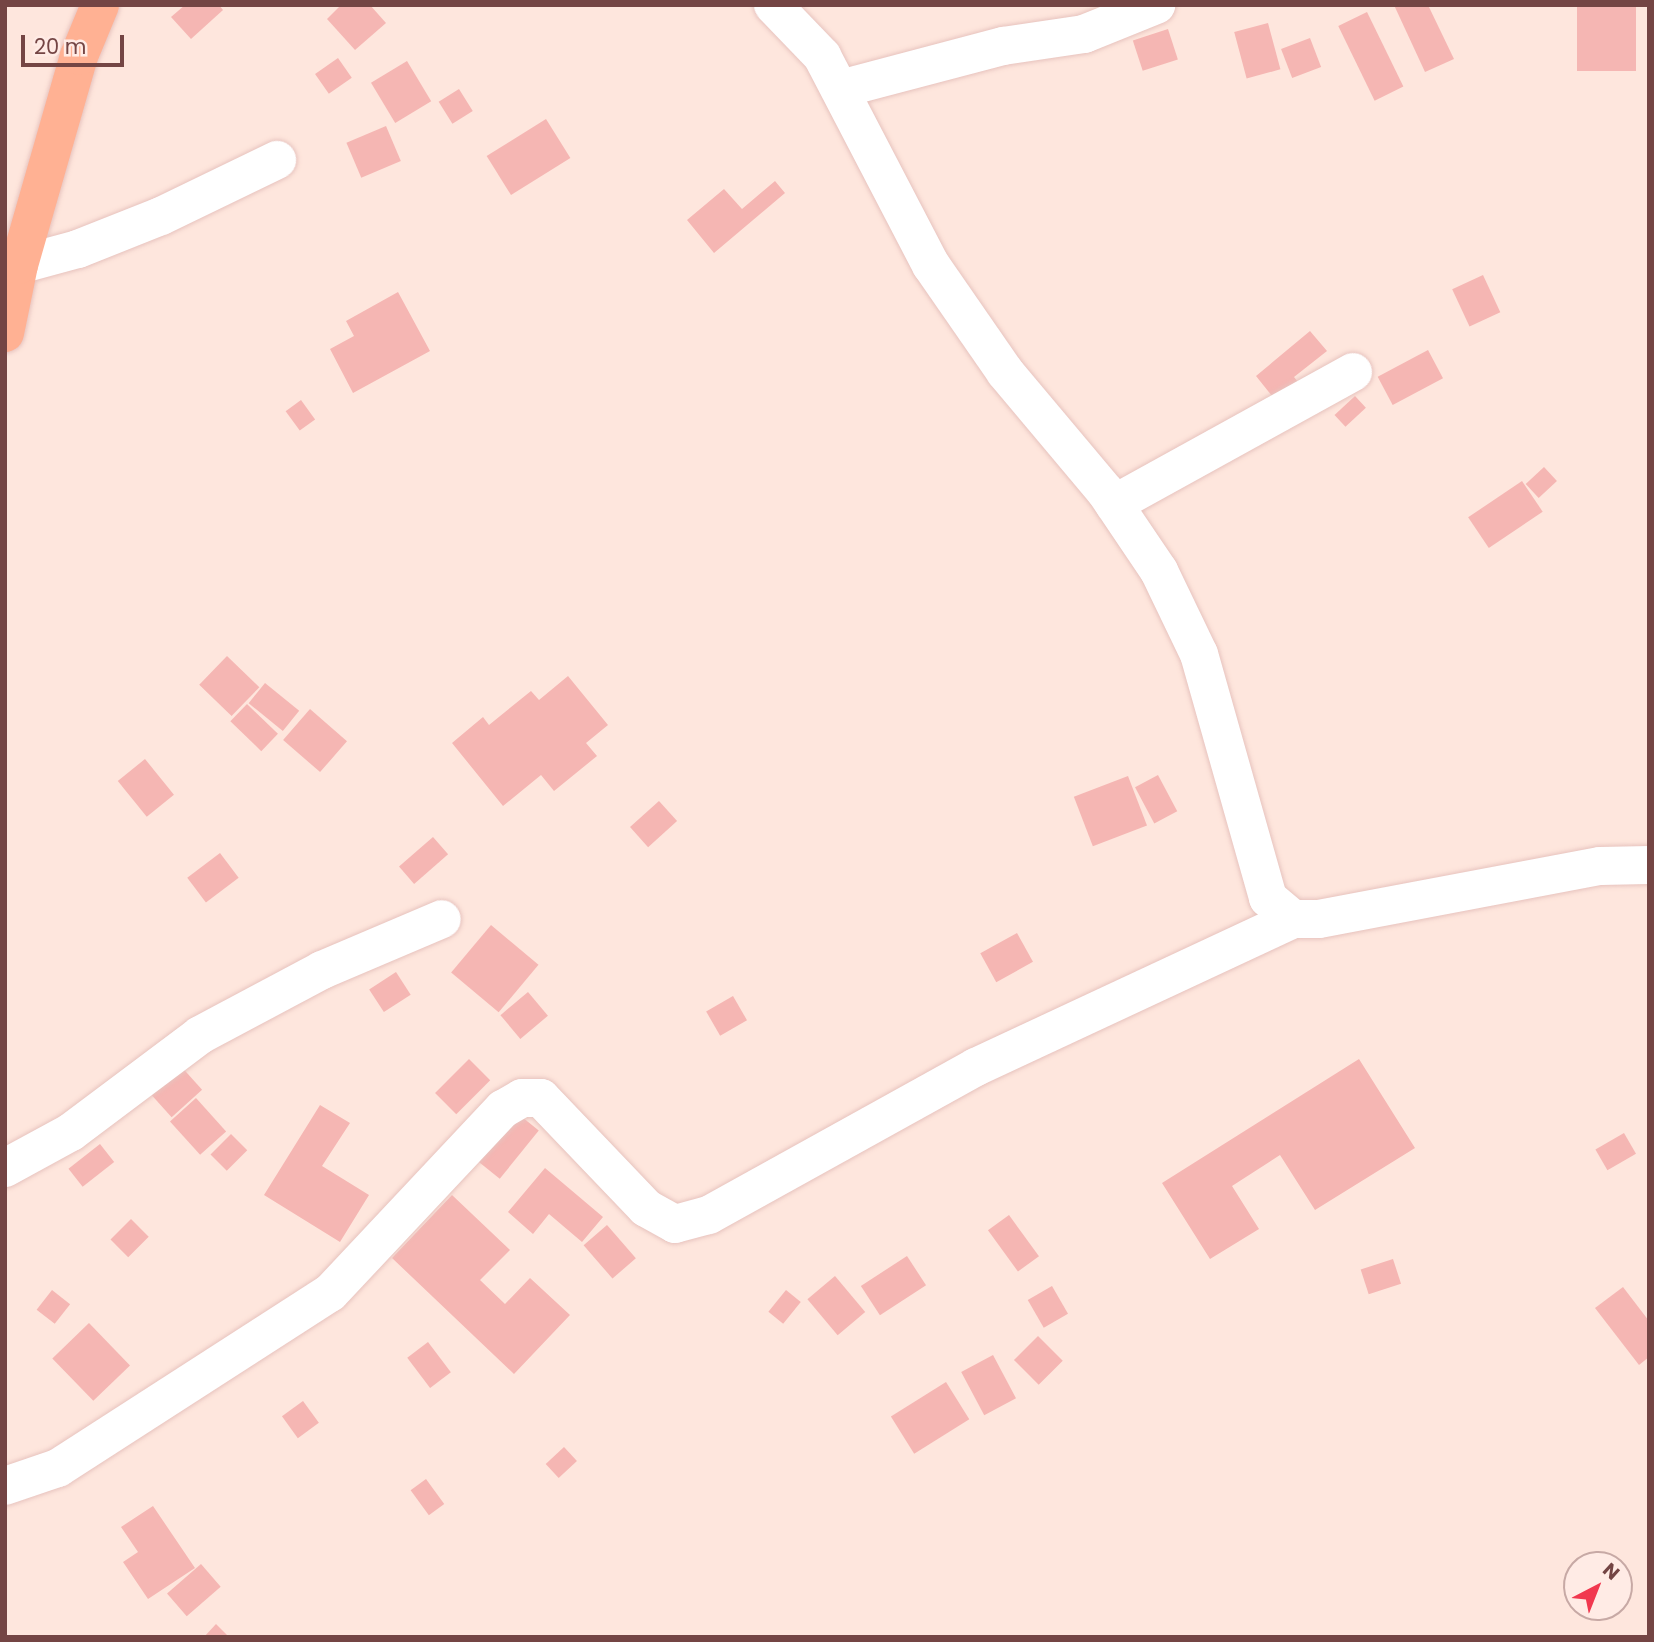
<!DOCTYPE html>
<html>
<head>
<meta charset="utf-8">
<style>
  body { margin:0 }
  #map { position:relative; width:1654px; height:1642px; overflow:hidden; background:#fee6dd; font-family:Poppins,sans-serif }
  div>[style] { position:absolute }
  .building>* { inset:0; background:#f5b6b3; transform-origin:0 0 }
  .roads { filter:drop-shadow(0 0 2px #e7c3be) drop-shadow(0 0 2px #e7c3be) }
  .minor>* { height:38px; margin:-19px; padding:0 19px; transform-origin:19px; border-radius:19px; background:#fff }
  .major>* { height:38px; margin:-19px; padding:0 19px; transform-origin:19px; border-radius:19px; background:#ffb193 }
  span { translate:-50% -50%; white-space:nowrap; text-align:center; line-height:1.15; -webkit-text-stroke:7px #ffebe5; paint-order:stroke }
  .frame { position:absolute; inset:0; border:7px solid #744544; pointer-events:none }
  .north { position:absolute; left:1563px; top:1551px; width:70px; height:70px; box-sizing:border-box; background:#ffebe5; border:2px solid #c7a9a5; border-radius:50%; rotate:42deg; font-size:19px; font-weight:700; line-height:28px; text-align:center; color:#744544 }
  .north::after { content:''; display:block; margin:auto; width:24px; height:32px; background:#f1384f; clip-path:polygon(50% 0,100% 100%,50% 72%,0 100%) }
  .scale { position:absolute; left:21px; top:35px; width:103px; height:32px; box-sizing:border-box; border:4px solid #744544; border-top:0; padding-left:9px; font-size:21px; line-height:24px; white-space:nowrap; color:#744544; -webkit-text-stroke:5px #ffebe5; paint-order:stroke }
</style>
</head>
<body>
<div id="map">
  <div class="building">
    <div style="clip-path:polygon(185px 5px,219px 5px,223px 10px,191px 39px,171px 17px)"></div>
    <div style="clip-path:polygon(341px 5px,370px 5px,386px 23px,355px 50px,327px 19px)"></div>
    <div style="clip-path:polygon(1394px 5px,1428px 5px,1454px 59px,1425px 72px)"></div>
    <div style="left:1577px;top:5px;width:59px;height:66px"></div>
    <div style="left:1367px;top:12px;width:83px;height:32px;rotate:64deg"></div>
    <div style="left:1268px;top:23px;width:48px;height:35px;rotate:75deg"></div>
    <div style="left:1168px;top:29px;width:32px;height:37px;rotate:72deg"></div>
    <div style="left:1310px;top:38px;width:31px;height:31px;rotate:69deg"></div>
    <div style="left:338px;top:58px;width:24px;height:28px;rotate:55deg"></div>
    <div style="left:407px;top:61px;width:47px;height:42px;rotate:59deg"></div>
    <div style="left:459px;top:89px;width:26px;height:24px;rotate:58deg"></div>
    <div style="left:546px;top:119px;width:46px;height:70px;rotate:58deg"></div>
    <div style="left:386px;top:126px;width:38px;height:43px;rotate:67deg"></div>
    <div style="clip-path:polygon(775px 181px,785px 193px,714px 253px,687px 220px,724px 189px,742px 209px)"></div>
    <div style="left:1483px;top:275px;width:41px;height:34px;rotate:65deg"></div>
    <div style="clip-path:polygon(398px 292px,430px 351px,353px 393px,330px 349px,354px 336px,346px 321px)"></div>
    <div style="clip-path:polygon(1310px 331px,1327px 351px,1294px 377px,1306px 392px,1284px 411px,1256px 376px)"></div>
    <div style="left:1428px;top:350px;width:32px;height:57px;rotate:62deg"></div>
    <div style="left:1355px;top:396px;width:16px;height:28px;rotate:47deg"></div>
    <div style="left:301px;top:400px;width:24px;height:19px;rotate:54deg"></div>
    <div style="left:1544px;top:467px;width:19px;height:25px;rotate:47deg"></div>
    <div style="left:1522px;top:481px;width:37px;height:65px;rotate:56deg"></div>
    <div style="left:227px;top:656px;width:45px;height:40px;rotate:44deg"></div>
    <div style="clip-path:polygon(568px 676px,608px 725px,586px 743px,597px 756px,554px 791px,541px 775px,503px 806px,452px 743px,483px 717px,489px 725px,531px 691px,539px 700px)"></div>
    <div style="left:265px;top:683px;width:44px;height:26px;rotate:39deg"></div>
    <div style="left:247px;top:704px;width:43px;height:24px;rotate:44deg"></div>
    <div style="left:310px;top:709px;width:49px;height:41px;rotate:41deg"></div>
    <div style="left:145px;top:759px;width:46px;height:35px;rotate:51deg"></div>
    <div style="left:1158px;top:775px;width:41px;height:26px;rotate:62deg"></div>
    <div style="left:1128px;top:776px;width:53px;height:58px;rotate:69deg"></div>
    <div style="left:659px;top:801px;width:27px;height:39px;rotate:48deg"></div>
    <div style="left:433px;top:837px;width:23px;height:45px;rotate:49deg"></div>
    <div style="left:220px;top:853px;width:31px;height:41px;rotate:53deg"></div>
    <div style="left:491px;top:925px;width:62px;height:62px;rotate:40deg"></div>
    <div style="left:1017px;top:933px;width:33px;height:42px;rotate:61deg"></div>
    <div style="left:396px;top:972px;width:27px;height:32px;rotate:57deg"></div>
    <div style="left:528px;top:992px;width:31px;height:36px;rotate:50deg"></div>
    <div style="left:733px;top:996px;width:28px;height:31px;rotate:60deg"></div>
    <div style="left:469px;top:1059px;width:30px;height:48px;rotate:45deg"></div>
    <div style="clip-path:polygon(1359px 1059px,1415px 1148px,1315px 1210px,1280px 1155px,1232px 1186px,1259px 1229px,1210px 1259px,1162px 1183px)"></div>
    <div style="left:178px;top:1063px;width:36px;height:41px;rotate:48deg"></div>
    <div style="left:196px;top:1098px;width:45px;height:35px;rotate:48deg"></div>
    <div style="clip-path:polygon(320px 1105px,350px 1123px,322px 1166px,369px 1195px,340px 1242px,264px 1195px)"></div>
    <div style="left:517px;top:1113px;width:28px;height:62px;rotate:39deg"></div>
    <div style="left:1624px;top:1133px;width:24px;height:33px;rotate:60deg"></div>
    <div style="left:231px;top:1134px;width:23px;height:29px;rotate:45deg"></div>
    <div style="left:100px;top:1144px;width:23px;height:40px;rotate:52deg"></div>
    <div style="clip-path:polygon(545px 1168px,603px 1217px,582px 1242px,549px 1214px,533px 1234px,508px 1212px)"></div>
    <div style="clip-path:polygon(452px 1195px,510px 1250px,480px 1280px,505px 1304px,530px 1278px,570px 1315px,514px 1374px,392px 1258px)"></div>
    <div style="left:1009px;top:1215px;width:51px;height:26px;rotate:54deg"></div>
    <div style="left:131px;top:1219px;width:25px;height:29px;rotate:45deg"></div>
    <div style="left:607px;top:1225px;width:44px;height:31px;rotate:49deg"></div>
    <div style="left:907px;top:1256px;width:35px;height:55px;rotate:57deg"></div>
    <div style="left:1393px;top:1259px;width:26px;height:34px;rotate:72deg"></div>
    <div style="left:835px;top:1276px;width:47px;height:36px;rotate:50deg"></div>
    <div style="left:1052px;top:1286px;width:32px;height:28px;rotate:60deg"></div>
    <div style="clip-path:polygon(1623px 1287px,1649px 1321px,1649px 1357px,1639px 1365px,1595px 1308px)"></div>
    <div style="left:52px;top:1290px;width:23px;height:25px;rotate:38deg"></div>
    <div style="left:786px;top:1290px;width:19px;height:28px;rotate:39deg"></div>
    <div style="left:89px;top:1323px;width:59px;height:51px;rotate:46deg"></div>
    <div style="left:1038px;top:1336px;width:35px;height:34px;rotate:45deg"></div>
    <div style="left:428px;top:1342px;width:38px;height:26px;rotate:53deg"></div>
    <div style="left:993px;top:1355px;width:49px;height:36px;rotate:62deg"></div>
    <div style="left:946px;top:1382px;width:44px;height:65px;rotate:58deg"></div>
    <div style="left:303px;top:1401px;width:27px;height:26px;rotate:54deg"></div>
    <div style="left:564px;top:1447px;width:19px;height:25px;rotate:47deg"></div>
    <div style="left:426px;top:1479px;width:31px;height:19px;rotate:54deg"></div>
    <div style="clip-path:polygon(153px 1506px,195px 1568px,148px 1599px,123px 1562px,138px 1552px,121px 1527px)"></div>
    <div style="left:201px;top:1564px;width:30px;height:45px;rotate:49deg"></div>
    <div style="clip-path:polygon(216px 1624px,229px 1637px,204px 1637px)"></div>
  </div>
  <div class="roads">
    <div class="minor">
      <div style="left:773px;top:5px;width:71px;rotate:46.1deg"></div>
      <div style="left:822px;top:56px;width:236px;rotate:62.5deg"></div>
      <div style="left:931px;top:265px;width:130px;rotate:55.3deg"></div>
      <div style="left:1005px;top:372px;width:155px;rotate:50deg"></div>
      <div style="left:1105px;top:491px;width:97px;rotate:56deg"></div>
      <div style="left:1159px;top:571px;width:92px;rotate:64.3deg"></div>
      <div style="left:1199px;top:654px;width:254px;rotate:74.2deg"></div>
      <div style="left:1268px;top:898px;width:33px;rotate:40deg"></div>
      <div style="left:1293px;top:919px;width:26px"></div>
      <div style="left:1319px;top:919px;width:286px;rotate:-10.7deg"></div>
      <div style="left:1600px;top:866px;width:49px;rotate:-1.2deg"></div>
      <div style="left:840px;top:89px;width:169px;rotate:-14.8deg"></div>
      <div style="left:1003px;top:46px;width:82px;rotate:-8.4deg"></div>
      <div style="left:1084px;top:34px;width:78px;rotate:-21.9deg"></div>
      <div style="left:19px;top:265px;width:61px;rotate:-15.2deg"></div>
      <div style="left:78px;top:249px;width:89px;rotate:-21.7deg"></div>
      <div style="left:161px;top:216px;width:129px;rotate:-25.8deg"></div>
      <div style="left:1114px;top:504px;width:273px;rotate:-28.9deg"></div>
      <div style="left:5px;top:1168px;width:75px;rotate:-28.6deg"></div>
      <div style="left:71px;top:1132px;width:161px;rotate:-36.9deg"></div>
      <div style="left:200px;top:1035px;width:138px;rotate:-28deg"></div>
      <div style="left:322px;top:970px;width:130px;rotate:-23deg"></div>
      <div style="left:5px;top:1486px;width:56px;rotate:-18.8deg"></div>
      <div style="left:58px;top:1468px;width:323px;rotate:-32.8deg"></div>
      <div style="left:330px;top:1293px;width:253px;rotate:-46.8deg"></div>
      <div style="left:503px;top:1109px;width:22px;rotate:-30deg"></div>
      <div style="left:522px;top:1098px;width:19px"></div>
      <div style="left:541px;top:1098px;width:152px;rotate:46.3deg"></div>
      <div style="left:646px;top:1208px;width:33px;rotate:29deg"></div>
      <div style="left:675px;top:1224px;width:35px;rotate:-15deg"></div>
      <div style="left:709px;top:1215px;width:305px;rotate:-29deg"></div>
      <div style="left:976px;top:1067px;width:350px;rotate:-25deg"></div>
    </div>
    <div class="major">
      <div style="left:5px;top:333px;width:69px;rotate:-78.4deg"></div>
      <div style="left:19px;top:265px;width:217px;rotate:-74deg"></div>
      <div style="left:79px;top:56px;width:55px;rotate:-67.6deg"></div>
    </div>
  </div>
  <div class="frame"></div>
  <div class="north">N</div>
  <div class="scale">20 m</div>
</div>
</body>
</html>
